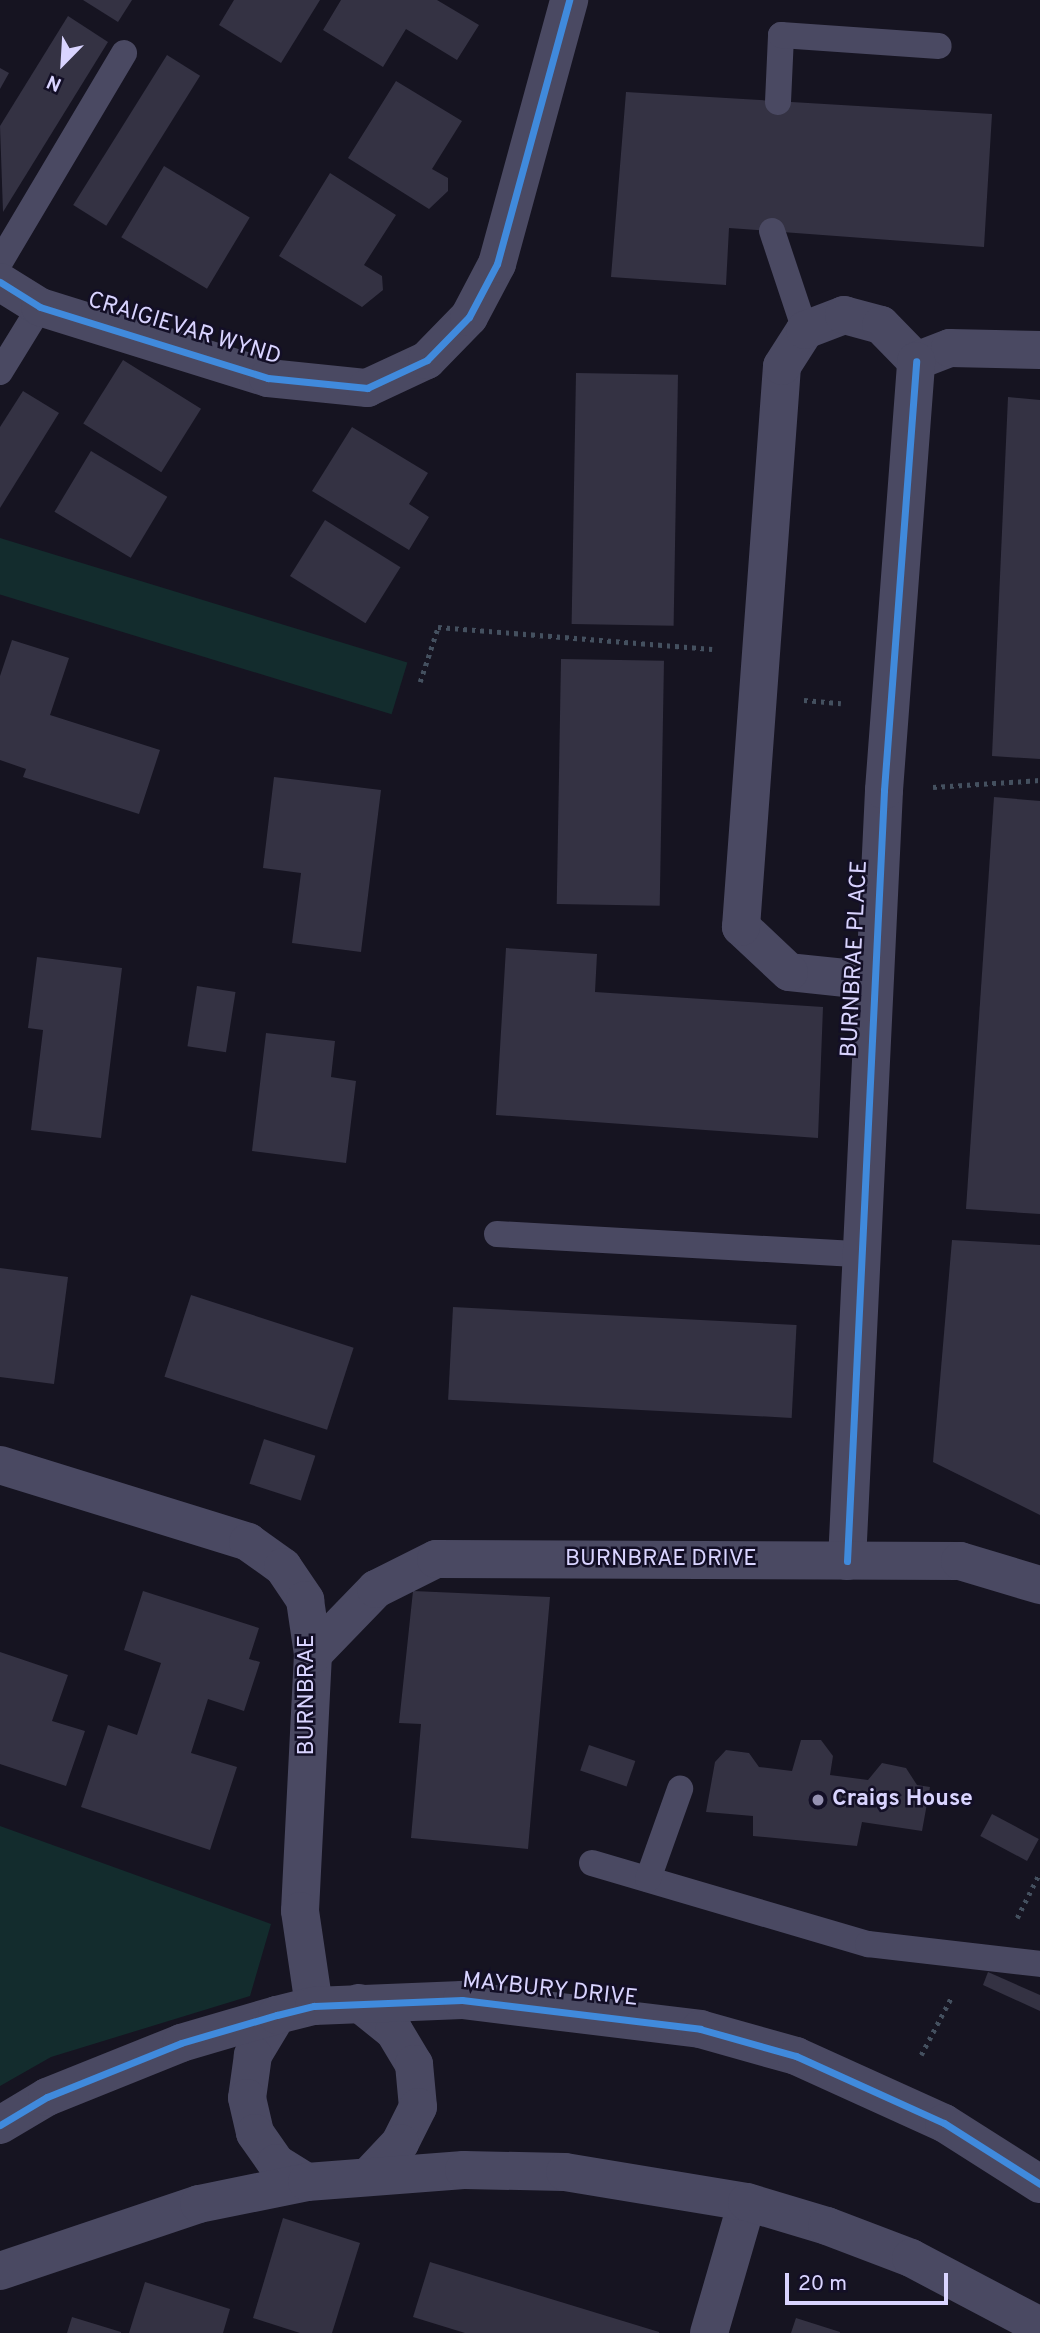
<!DOCTYPE html>
<html>
<head>
<meta charset="utf-8">
<style>
  body { margin:0 }
  #map { position:relative; width:1040px; height:2333px; overflow:hidden; background:#161421; font-family:Overpass,sans-serif }
  div>[style] { position:absolute }
  .green>* { inset:0; background:#132c2d; transform-origin:0 0 }
  .building>* { inset:0; background:#343243; transform-origin:0 0 }
  .path>* { height:4.5px; margin-top:-2.25px; transform-origin:0; background:repeating-linear-gradient(90deg,#44505f 0 3.5px,transparent 0 8.5px) }
  .service>* { height:26px; margin:-13px; padding:0 13px; transform-origin:13px; border-radius:13px; background:#4a4962 }
  .minor>* { height:38px; margin:-19px; padding:0 19px; transform-origin:19px; border-radius:19px; background:#4a4962 }
  .tertiary>* { height:38px; margin:-19px; padding:0 19px; transform-origin:19px; border-radius:19px; background:#4a4962 }
  .cycleway>* { height:7px; margin:-3.5px; padding:0 3.5px; transform-origin:3.5px; border-radius:3.5px; background:#408adc }
  .dots>* { width:19px; height:19px; translate:-50% -50%; box-sizing:border-box; border:4px solid #130f26; border-radius:50% }
  span { translate:-50% -50%; white-space:nowrap; text-align:center; line-height:1.15; -webkit-text-stroke:5px #130f26; paint-order:stroke }
  .street-label { font-size:23px; color:#d9d4ff }
  .poi-label { font-size:23px; color:#d9d4ff; font-weight:700 }
  .left { translate:0 -50%; text-align:left }
  .north { position:absolute; left:28px; top:28px; width:70px; height:70px; -webkit-text-stroke:5px #130f26; paint-order:stroke; rotate:204deg; font-size:19px; font-weight:700; line-height:28px; text-align:center; color:#d9d4ff }
  .north::after { content:''; display:block; margin:auto; width:24px; height:32px; background:#d9d4ff; clip-path:polygon(50% 0,100% 100%,50% 72%,0 100%) }
  .scale { position:absolute; left:785px; top:2273px; width:163px; height:32px; box-sizing:border-box; border:4px solid #d9d4ff; border-top:0; padding-left:9px; font-size:21px; line-height:24px; white-space:nowrap; color:#d9d4ff; -webkit-text-stroke:5px #130f26; paint-order:stroke }
</style>
</head>
<body>
<div id="map">
  <div class="green">
    <div style="left:0;top:538px;width:426px;height:54px;rotate:17deg"></div>
    <div style="clip-path:polygon(0 1826px,271px 1924px,250px 1996px,51px 2057px,0 2086px)"></div>
  </div>
  <div class="building">
    <div style="clip-path:polygon(83px 0,132px 0,118px 22px)"></div>
    <div style="clip-path:polygon(234px 0,320px 0,281px 63px,219px 25px)"></div>
    <div style="clip-path:polygon(341px 0,437px 0,479px 25px,457px 60px,406px 29px,383px 67px,323px 30px)"></div>
    <div style="clip-path:polygon(68px 16px,108px 42px,3px 212px,0 126px)"></div>
    <div style="left:167px;top:55px;width:39px;height:177px;rotate:32deg"></div>
    <div style="clip-path:polygon(0 68px,9px 73px,0 89px)"></div>
    <div style="clip-path:polygon(396px 81px,462px 121px,432px 169px,448px 178px,448px 191px,429px 209px,348px 158px)"></div>
    <div style="clip-path:polygon(626px 92px,992px 114px,984px 247px,729px 228px,726px 285px,611px 277px)"></div>
    <div style="left:164px;top:166px;width:100px;height:83px;rotate:31deg"></div>
    <div style="clip-path:polygon(330px 173px,396px 215px,364px 265px,382px 276px,383px 290px,362px 307px,279px 256px)"></div>
    <div style="left:123px;top:360px;width:92px;height:75px;rotate:32deg"></div>
    <div style="left:576px;top:373px;width:102px;height:251px;rotate:1deg"></div>
    <div style="clip-path:polygon(23px 391px,59px 413px,0 508px,0 427px)"></div>
    <div style="clip-path:polygon(1008px 397px,1040px 400px,1040px 759px,992px 756px)"></div>
    <div style="clip-path:polygon(352px 427px,428px 473px,409px 504px,429px 517px,409px 550px,312px 491px)"></div>
    <div style="left:91px;top:451px;width:89px;height:71px;rotate:31deg"></div>
    <div style="left:325px;top:520px;width:89px;height:66px;rotate:32deg"></div>
    <div style="clip-path:polygon(12px 640px,69px 658px,50px 715px,160px 750px,139px 814px,23px 777px,26px 769px,0 760px,0 676px)"></div>
    <div style="left:561px;top:659px;width:103px;height:245px;rotate:1deg"></div>
    <div style="clip-path:polygon(274px 777px,381px 790px,361px 952px,292px 943px,301px 873px,263px 868px)"></div>
    <div style="clip-path:polygon(994px 797px,1040px 801px,1040px 1214px,966px 1209px)"></div>
    <div style="clip-path:polygon(506px 948px,597px 954px,595px 992px,823px 1007px,818px 1138px,496px 1115px)"></div>
    <div style="clip-path:polygon(37px 957px,122px 968px,101px 1138px,31px 1130px,43px 1030px,28px 1028px)"></div>
    <div style="left:197px;top:986px;width:39px;height:61px;rotate:9deg"></div>
    <div style="clip-path:polygon(266px 1033px,335px 1041px,331px 1077px,356px 1081px,346px 1163px,252px 1151px)"></div>
    <div style="clip-path:polygon(952px 1240px,1040px 1245px,1040px 1515px,933px 1462px)"></div>
    <div style="clip-path:polygon(0 1268px,68px 1277px,54px 1384px,0 1377px)"></div>
    <div style="left:191px;top:1295px;width:171px;height:86px;rotate:18deg"></div>
    <div style="left:453px;top:1307px;width:344px;height:93px;rotate:3deg"></div>
    <div style="left:264px;top:1439px;width:54px;height:47px;rotate:18deg"></div>
    <div style="clip-path:polygon(143px 1591px,259px 1628px,249px 1659px,260px 1662px,244px 1711px,208px 1699px,191px 1753px,237px 1767px,210px 1850px,81px 1807px,108px 1725px,137px 1735px,161px 1663px,124px 1650px)"></div>
    <div style="clip-path:polygon(413px 1591px,550px 1597px,528px 1849px,411px 1838px,421px 1724px,399px 1723px)"></div>
    <div style="clip-path:polygon(0 1652px,68px 1675px,52px 1721px,85px 1731px,66px 1786px,0 1764px)"></div>
    <div style="clip-path:polygon(801px 1740px,821px 1740px,833px 1756px,830px 1775px,868px 1780px,882px 1763px,906px 1768px,917px 1785px,930px 1787px,922px 1831px,862px 1822px,857px 1846px,753px 1836px,753px 1816px,706px 1812px,715px 1762px,726px 1750px,749px 1753px,759px 1767px,792px 1771px)"></div>
    <div style="left:589px;top:1745px;width:49px;height:27px;rotate:19deg"></div>
    <div style="left:992px;top:1814px;width:53px;height:25px;rotate:28deg"></div>
    <div style="clip-path:polygon(988px 1972px,1040px 1995px,1040px 2011px,983px 1985px)"></div>
    <div style="clip-path:polygon(283px 2218px,360px 2243px,332px 2333px,300px 2333px,253px 2318px)"></div>
    <div style="clip-path:polygon(430px 2262px,659px 2332px,659px 2333px,465px 2333px,413px 2317px)"></div>
    <div style="clip-path:polygon(145px 2282px,230px 2309px,223px 2333px,129px 2333px)"></div>
    <div style="clip-path:polygon(72px 2317px,121px 2332px,121px 2333px,67px 2333px)"></div>
    <div style="clip-path:polygon(796px 2318px,840px 2332px,840px 2333px,791px 2333px)"></div>
  </div>
  <div class="path">
    <div style="left:420px;top:682px;width:58px;rotate:-71.9deg"></div>
    <div style="left:438px;top:627px;width:275px;rotate:4.6deg"></div>
    <div style="left:804px;top:700px;width:37px;rotate:5deg"></div>
    <div style="left:933px;top:787px;width:107px;rotate:-3.7deg"></div>
    <div style="left:1017px;top:1918px;width:51px;rotate:-63.4deg"></div>
    <div style="left:921px;top:2055px;width:67px;rotate:-62.3deg"></div>
  </div>
  <div class="service">
    <div style="left:778px;top:102px;width:67px;rotate:-87.4deg"></div>
    <div style="left:781px;top:35px;width:158px;rotate:4deg"></div>
    <div style="left:772px;top:231px;width:104px;rotate:71.6deg"></div>
    <div style="left:0;top:262px;width:243px;rotate:-59.3deg"></div>
    <div style="left:0;top:372px;width:76px;rotate:-58.4deg"></div>
    <div style="left:497px;top:1234px;width:363px;rotate:3.2deg"></div>
    <div style="left:592px;top:1863px;width:288px;rotate:16.4deg"></div>
    <div style="left:868px;top:1944px;width:173px;rotate:6.6deg"></div>
    <div style="left:648px;top:1879px;width:96px;rotate:-70.4deg"></div>
  </div>
  <div class="minor">
    <div style="left:0;top:282px;width:47px;rotate:32deg"></div>
    <div style="left:40px;top:307px;width:239px;rotate:17.3deg"></div>
    <div style="left:268px;top:378px;width:100px;rotate:5.8deg"></div>
    <div style="left:367px;top:388px;width:66px;rotate:-25deg"></div>
    <div style="left:427px;top:360px;width:60px;rotate:-45.7deg"></div>
    <div style="left:469px;top:317px;width:60px;rotate:-62.2deg"></div>
    <div style="left:497px;top:264px;width:274px;rotate:-74.7deg"></div>
    <div style="left:874px;top:981px;width:85px;rotate:-174deg"></div>
    <div style="left:789px;top:972px;width:66px;rotate:-136.8deg"></div>
    <div style="left:741px;top:927px;width:562px;rotate:-85.82deg"></div>
    <div style="left:782px;top:366px;width:43px;rotate:-57.4deg"></div>
    <div style="left:805px;top:330px;width:42px;rotate:-21deg"></div>
    <div style="left:844px;top:315px;width:38px;rotate:15deg"></div>
    <div style="left:881px;top:325px;width:50px;rotate:45.8deg"></div>
    <div style="left:916px;top:361px;width:36px;rotate:-21deg"></div>
    <div style="left:950px;top:348px;width:90px;rotate:1.3deg"></div>
    <div style="left:0;top:1465px;width:260px;rotate:17.2deg"></div>
    <div style="left:248px;top:1542px;width:43px;rotate:35.5deg"></div>
    <div style="left:283px;top:1567px;width:40px;rotate:56deg"></div>
    <div style="left:305px;top:1600px;width:55px;rotate:81.6deg"></div>
    <div style="left:313px;top:1654px;width:257px;rotate:92.9deg"></div>
    <div style="left:300px;top:1911px;width:96px;rotate:81.6deg"></div>
    <div style="left:847px;top:1561px;width:772px;rotate:-87.25deg"></div>
    <div style="left:884px;top:790px;width:430px;rotate:-85.7deg"></div>
    <div style="left:313px;top:1654px;width:91px;rotate:-45.9deg"></div>
    <div style="left:376px;top:1589px;width:67px;rotate:-26.6deg"></div>
    <div style="left:436px;top:1559px;width:524px;rotate:0.22deg"></div>
    <div style="left:960px;top:1561px;width:84px;rotate:16.7deg"></div>
    <div style="left:709px;top:2333px;width:136px;rotate:-73.8deg"></div>
  </div>
  <div class="tertiary">
    <div style="left:359px;top:2003px;width:45px;rotate:38.7deg"></div>
    <div style="left:394px;top:2031px;width:39px;rotate:59deg"></div>
    <div style="left:414px;top:2064px;width:43px;rotate:84.7deg"></div>
    <div style="left:418px;top:2107px;width:40px;rotate:116.6deg"></div>
    <div style="left:400px;top:2143px;width:44px;rotate:133.2deg"></div>
    <div style="left:277px;top:2015px;width:47px;rotate:121deg"></div>
    <div style="left:253px;top:2055px;width:43px;rotate:97.9deg"></div>
    <div style="left:247px;top:2098px;width:36px;rotate:77deg"></div>
    <div style="left:255px;top:2133px;width:37px;rotate:55deg"></div>
    <div style="left:276px;top:2163px;width:36px;rotate:32deg"></div>
    <div style="left:0;top:2125px;width:55px;rotate:-30.8deg"></div>
    <div style="left:47px;top:2097px;width:144px;rotate:-21.9deg"></div>
    <div style="left:181px;top:2043px;width:100px;rotate:-16.3deg"></div>
    <div style="left:277px;top:2015px;width:38px;rotate:-14deg"></div>
    <div style="left:314px;top:2006px;width:148px;rotate:-2.3deg"></div>
    <div style="left:462px;top:2000px;width:240px;rotate:6.9deg"></div>
    <div style="left:700px;top:2029px;width:100px;rotate:15.7deg"></div>
    <div style="left:796px;top:2056px;width:162px;rotate:24.4deg"></div>
    <div style="left:944px;top:2123px;width:114px;rotate:32.4deg"></div>
    <div style="left:0;top:2271px;width:210px;rotate:-18.6deg"></div>
    <div style="left:199px;top:2204px;width:110px;rotate:-11.5deg"></div>
    <div style="left:307px;top:2182px;width:157px;rotate:-4.4deg"></div>
    <div style="left:464px;top:2170px;width:101px;rotate:1.1deg"></div>
    <div style="left:565px;top:2172px;width:184px;rotate:9.4deg"></div>
    <div style="left:747px;top:2202px;width:84px;rotate:16.7deg"></div>
    <div style="left:827px;top:2226px;width:90px;rotate:20.9deg"></div>
    <div style="left:911px;top:2258px;width:146px;rotate:27.8deg"></div>
  </div>
  <div class="cycleway">
    <div style="left:0;top:282px;width:47px;rotate:32deg"></div>
    <div style="left:40px;top:307px;width:239px;rotate:17.3deg"></div>
    <div style="left:268px;top:378px;width:100px;rotate:5.8deg"></div>
    <div style="left:367px;top:388px;width:66px;rotate:-25deg"></div>
    <div style="left:427px;top:360px;width:60px;rotate:-45.7deg"></div>
    <div style="left:469px;top:317px;width:60px;rotate:-62.2deg"></div>
    <div style="left:497px;top:264px;width:274px;rotate:-74.7deg"></div>
    <div style="left:847px;top:1561px;width:772px;rotate:-87.25deg"></div>
    <div style="left:884px;top:790px;width:430px;rotate:-85.7deg"></div>
    <div style="left:0;top:2125px;width:55px;rotate:-30.8deg"></div>
    <div style="left:47px;top:2097px;width:144px;rotate:-21.9deg"></div>
    <div style="left:181px;top:2043px;width:100px;rotate:-16.3deg"></div>
    <div style="left:277px;top:2015px;width:38px;rotate:-14deg"></div>
    <div style="left:314px;top:2006px;width:148px;rotate:-2.3deg"></div>
    <div style="left:462px;top:2000px;width:240px;rotate:6.9deg"></div>
    <div style="left:700px;top:2029px;width:100px;rotate:15.7deg"></div>
    <div style="left:796px;top:2056px;width:162px;rotate:24.4deg"></div>
    <div style="left:944px;top:2123px;width:114px;rotate:32.4deg"></div>
  </div>
  <div class="dots">
    <div style="left:818px;top:1800px;background:#9591b1"></div>
  </div>
  <div class="street-label">
    <span style="left:184px;top:330px;rotate:17deg">CRAIGIEVAR WYND</span>
    <span style="left:856px;top:959px;rotate:-87deg">BURNBRAE PLACE</span>
    <span style="left:661px;top:1560px">BURNBRAE DRIVE</span>
    <span style="left:308px;top:1695px;rotate:-90deg">BURNBRAE</span>
    <span style="left:550px;top:1991px;rotate:6deg">MAYBURY DRIVE</span>
  </div>
  <div class="poi-label">
    <span class="left" style="left:832px;top:1800px">Craigs House</span>
  </div>
  <div class="north">N</div>
  <div class="scale">20 m</div>
</div>
</body>
</html>
